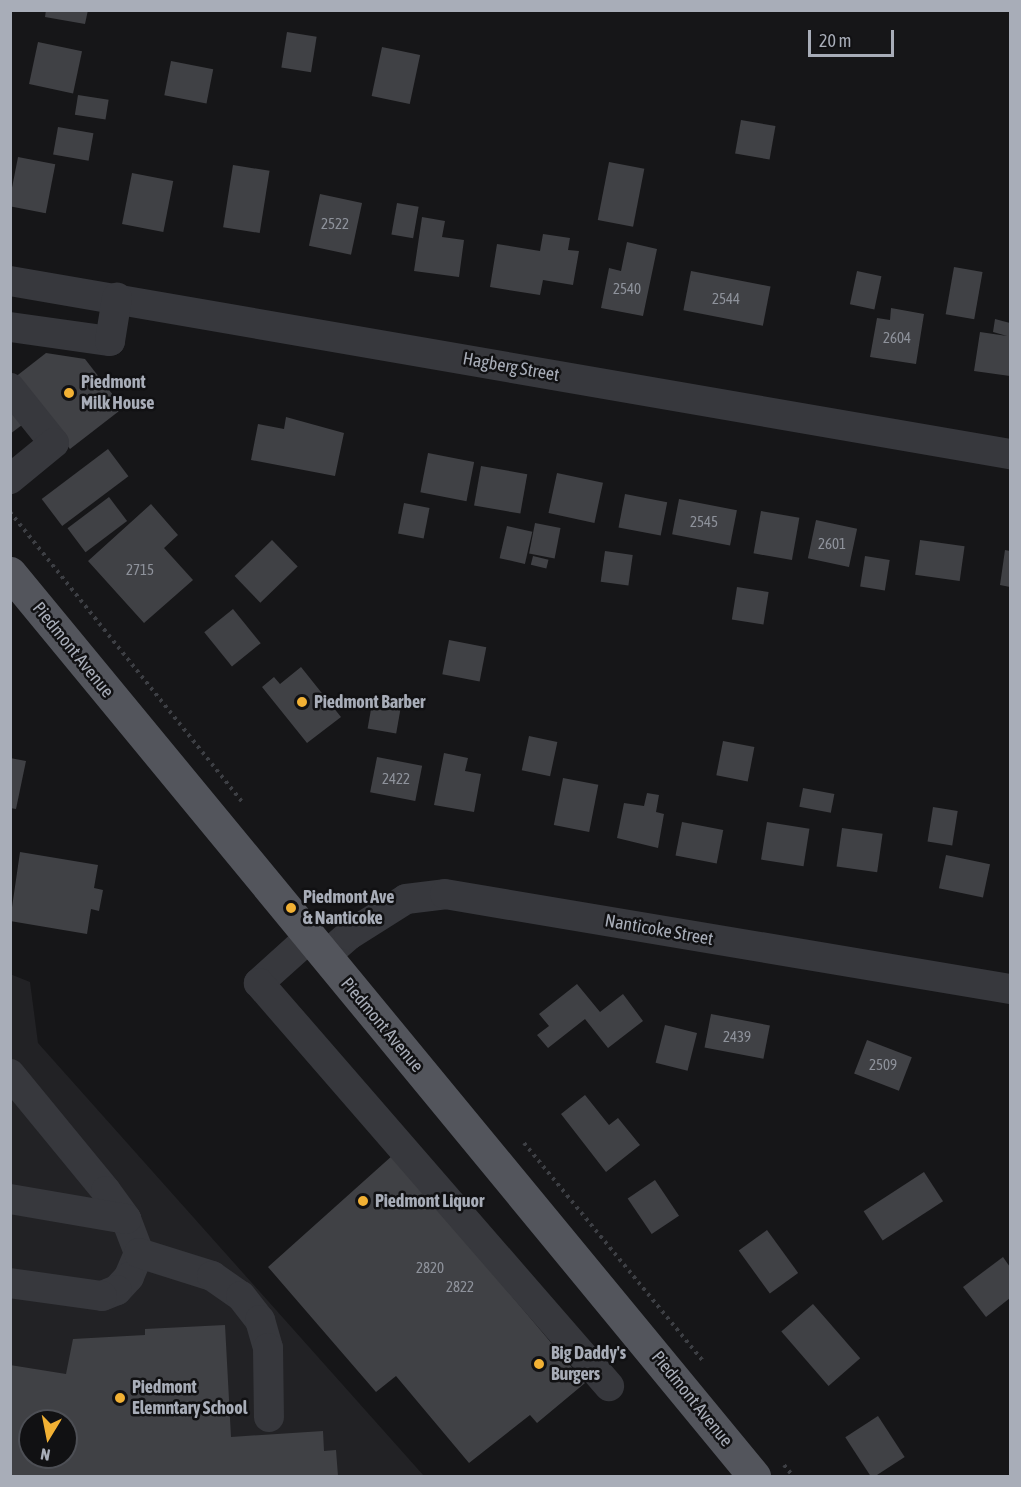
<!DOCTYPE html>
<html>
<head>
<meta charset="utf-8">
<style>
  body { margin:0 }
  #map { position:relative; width:1021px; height:1487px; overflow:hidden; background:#161618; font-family:"Asap Condensed",sans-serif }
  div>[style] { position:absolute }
  .built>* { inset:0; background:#222225 }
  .building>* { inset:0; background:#404145; transform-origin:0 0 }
  .path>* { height:4px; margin-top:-2px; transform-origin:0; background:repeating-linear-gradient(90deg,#3d3f44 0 3px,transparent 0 7.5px) }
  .minor>* { height:30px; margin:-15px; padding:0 15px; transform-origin:15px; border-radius:15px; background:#37383d }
  .major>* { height:33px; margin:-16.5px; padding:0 16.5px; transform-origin:16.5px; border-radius:16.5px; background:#53555c }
  .dots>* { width:16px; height:16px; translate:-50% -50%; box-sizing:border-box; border:3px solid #111113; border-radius:50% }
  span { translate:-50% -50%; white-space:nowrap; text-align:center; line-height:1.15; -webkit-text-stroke:5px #111113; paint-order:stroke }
  .number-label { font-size:15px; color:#8e929b }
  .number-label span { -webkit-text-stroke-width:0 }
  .street-label { font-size:18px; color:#a8adb8 }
  .poi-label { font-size:18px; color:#a8adb8; font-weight:700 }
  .left { translate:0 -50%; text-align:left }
  .frame { position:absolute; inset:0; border:12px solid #a8adb8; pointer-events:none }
  .north { position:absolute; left:18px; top:1409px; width:60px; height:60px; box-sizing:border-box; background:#111113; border:2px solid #4d4f55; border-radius:50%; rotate:190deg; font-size:16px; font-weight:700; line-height:24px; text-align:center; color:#a8adb8 }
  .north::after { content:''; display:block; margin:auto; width:21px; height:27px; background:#f2b134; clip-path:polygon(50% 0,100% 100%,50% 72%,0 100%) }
  .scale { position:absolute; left:808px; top:30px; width:86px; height:27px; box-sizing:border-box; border:3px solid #a8adb8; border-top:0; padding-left:8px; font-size:18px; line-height:21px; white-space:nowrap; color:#a8adb8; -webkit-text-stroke:4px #111113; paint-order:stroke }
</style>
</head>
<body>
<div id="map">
  <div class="built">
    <div style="clip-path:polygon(evenodd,10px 974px,30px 982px,38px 1043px,424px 1476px,11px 1476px,10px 974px,30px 1421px,66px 1421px,66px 1457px,30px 1457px,30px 1421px)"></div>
  </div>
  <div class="building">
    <div style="clip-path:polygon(46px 10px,88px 10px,85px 24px,45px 17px)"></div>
    <div style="left:287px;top:32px;width:30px;height:36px;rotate:9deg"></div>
    <div style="left:38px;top:42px;width:45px;height:43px;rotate:12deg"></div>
    <div style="left:382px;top:47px;width:39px;height:50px;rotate:12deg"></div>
    <div style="left:171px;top:61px;width:43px;height:35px;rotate:11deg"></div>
    <div style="left:78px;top:95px;width:31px;height:20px;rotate:9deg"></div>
    <div style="left:741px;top:120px;width:35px;height:34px;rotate:10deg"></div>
    <div style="left:58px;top:127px;width:36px;height:28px;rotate:10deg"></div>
    <div style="left:18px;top:157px;width:38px;height:50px;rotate:11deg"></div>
    <div style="left:609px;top:162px;width:36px;height:59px;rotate:11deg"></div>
    <div style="left:233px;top:165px;width:37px;height:63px;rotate:9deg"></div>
    <div style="left:132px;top:173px;width:42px;height:52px;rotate:11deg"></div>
    <div style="left:320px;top:194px;width:43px;height:53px;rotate:12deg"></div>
    <div style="left:397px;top:203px;width:22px;height:32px;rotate:10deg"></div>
    <div style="clip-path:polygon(422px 217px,445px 221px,442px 237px,464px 240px,459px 277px,414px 271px)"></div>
    <div style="clip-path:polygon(543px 234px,570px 238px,568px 250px,579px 251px,573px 285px,543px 280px,540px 295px,490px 287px,497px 244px,540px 251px)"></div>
    <div style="clip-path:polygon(627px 242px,657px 249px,643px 316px,601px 308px,609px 268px,621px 271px)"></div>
    <div style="left:954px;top:267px;width:29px;height:48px;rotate:10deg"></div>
    <div style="left:691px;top:271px;width:81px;height:40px;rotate:11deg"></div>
    <div style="left:857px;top:271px;width:25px;height:34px;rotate:12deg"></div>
    <div style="clip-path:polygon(891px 308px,924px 314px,916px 364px,870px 357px,877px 318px,890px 320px)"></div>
    <div style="clip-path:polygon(995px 319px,1010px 323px,1010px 376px,974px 371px,980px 332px,1007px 336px,993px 332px)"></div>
    <div style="clip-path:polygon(46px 353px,85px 359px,123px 408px,70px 449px,14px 378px)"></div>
    <div style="clip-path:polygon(10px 401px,26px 422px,10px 434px)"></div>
    <div style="clip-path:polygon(286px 417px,344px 433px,335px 476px,251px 460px,258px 424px,284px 429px)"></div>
    <div style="left:108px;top:449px;width:34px;height:83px;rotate:53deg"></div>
    <div style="left:428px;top:453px;width:47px;height:40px;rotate:11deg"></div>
    <div style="left:481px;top:466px;width:47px;height:40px;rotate:10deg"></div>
    <div style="left:557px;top:473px;width:47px;height:41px;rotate:12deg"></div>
    <div style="left:625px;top:494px;width:43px;height:34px;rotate:11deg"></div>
    <div style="left:109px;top:497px;width:30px;height:52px;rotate:53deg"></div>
    <div style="left:679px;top:499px;width:59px;height:36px;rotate:11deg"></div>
    <div style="left:404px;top:503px;width:26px;height:31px;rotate:11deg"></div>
    <div style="clip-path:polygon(151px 504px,178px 535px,164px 548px,193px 580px,144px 623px,88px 561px)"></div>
    <div style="left:761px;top:511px;width:39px;height:43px;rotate:10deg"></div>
    <div style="left:816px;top:520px;width:42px;height:39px;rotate:12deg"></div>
    <div style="left:535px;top:523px;width:26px;height:31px;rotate:11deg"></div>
    <div style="left:507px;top:526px;width:26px;height:33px;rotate:13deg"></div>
    <div style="left:272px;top:540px;width:37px;height:52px;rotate:46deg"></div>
    <div style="left:920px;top:540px;width:45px;height:35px;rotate:8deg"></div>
    <div style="clip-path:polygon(1005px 550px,1010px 551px,1010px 587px,1000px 585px)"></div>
    <div style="left:605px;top:551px;width:28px;height:31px;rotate:8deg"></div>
    <div style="left:533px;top:556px;width:16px;height:9px;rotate:14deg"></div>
    <div style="left:865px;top:556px;width:25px;height:31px;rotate:9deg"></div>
    <div style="left:737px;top:587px;width:32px;height:33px;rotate:9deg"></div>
    <div style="left:233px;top:609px;width:44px;height:37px;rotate:51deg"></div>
    <div style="left:449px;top:640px;width:38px;height:35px;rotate:11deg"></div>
    <div style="clip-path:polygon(301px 667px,341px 717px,307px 743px,262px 687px,274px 677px,280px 684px)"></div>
    <div style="left:373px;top:698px;width:29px;height:31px;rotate:10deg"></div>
    <div style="left:529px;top:736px;width:29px;height:35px;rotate:12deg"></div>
    <div style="left:723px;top:741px;width:32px;height:35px;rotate:11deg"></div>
    <div style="clip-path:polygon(444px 753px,468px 758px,465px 771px,481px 774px,474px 812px,434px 805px)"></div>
    <div style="left:377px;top:757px;width:46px;height:36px;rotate:11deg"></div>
    <div style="clip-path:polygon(10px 758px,26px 761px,16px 809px,10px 808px)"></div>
    <div style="left:563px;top:778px;width:36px;height:48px;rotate:11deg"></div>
    <div style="left:803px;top:788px;width:32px;height:19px;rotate:11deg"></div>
    <div style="clip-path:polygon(647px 793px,659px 795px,656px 812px,664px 814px,658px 848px,617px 838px,624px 803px,644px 806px)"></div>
    <div style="left:933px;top:807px;width:25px;height:35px;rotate:9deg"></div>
    <div style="left:682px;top:822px;width:42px;height:34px;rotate:11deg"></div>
    <div style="left:767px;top:822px;width:43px;height:38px;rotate:9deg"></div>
    <div style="left:842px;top:828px;width:41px;height:39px;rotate:8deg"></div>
    <div style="clip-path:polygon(20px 852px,98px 865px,94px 888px,103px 890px,99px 911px,91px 909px,87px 934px,10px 921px)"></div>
    <div style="left:946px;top:855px;width:45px;height:34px;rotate:12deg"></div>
    <div style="clip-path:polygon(577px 984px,600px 1012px,623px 994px,643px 1021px,608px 1048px,585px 1019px,548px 1048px,537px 1035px,549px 1026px,539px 1014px)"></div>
    <div style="left:711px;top:1014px;width:60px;height:34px;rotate:11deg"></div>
    <div style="left:665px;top:1025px;width:33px;height:39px;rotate:14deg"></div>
    <div style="left:867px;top:1040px;width:48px;height:36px;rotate:21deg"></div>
    <div style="clip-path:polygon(585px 1095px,609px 1125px,618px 1118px,640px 1145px,606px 1172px,561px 1114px)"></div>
    <div style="clip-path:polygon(393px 1155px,585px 1383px,537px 1423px,530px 1415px,469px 1463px,396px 1376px,376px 1392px,268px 1267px)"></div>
    <div style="left:924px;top:1172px;width:35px;height:72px;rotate:57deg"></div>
    <div style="left:655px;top:1180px;width:43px;height:33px;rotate:56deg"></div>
    <div style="left:767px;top:1230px;width:53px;height:35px;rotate:54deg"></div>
    <div style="clip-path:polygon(1003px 1257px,1010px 1267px,1010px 1298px,986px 1317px,963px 1287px)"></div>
    <div style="left:813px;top:1304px;width:72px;height:42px;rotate:49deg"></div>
    <div style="clip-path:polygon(evenodd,225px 1325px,231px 1437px,323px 1431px,324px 1451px,336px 1450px,338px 1476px,10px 1476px,10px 1365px,66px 1374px,73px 1339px,145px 1335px,145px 1329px,225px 1325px,30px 1421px,66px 1421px,66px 1457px,30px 1457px,30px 1421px)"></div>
    <div style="left:878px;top:1416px;width:49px;height:39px;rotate:57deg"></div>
  </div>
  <div class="path">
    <div style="left:10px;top:512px;width:374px;rotate:51.3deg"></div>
    <div style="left:524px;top:1143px;width:283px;rotate:50.6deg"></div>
    <div style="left:784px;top:1465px;width:14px;rotate:51deg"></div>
  </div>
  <div class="minor">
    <div style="left:10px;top:281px;width:1015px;rotate:9.82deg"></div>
    <div style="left:10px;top:327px;width:101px;rotate:8deg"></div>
    <div style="left:110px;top:341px;width:44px;rotate:-80.8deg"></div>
    <div style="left:10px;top:388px;width:70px;rotate:51.3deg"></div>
    <div style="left:54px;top:443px;width:57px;rotate:140.7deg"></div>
    <div style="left:310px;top:937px;width:69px;rotate:138deg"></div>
    <div style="left:259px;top:983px;width:534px;rotate:49.03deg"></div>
    <div style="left:325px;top:956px;width:32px;rotate:-41deg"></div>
    <div style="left:349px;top:935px;width:67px;rotate:-32.3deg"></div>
    <div style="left:406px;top:899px;width:39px;rotate:-7deg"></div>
    <div style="left:445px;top:894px;width:573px;rotate:9.54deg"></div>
    <div style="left:10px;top:1074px;width:151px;rotate:50.6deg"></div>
    <div style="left:106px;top:1191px;width:34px;rotate:54deg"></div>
    <div style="left:126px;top:1219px;width:36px;rotate:69deg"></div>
    <div style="left:139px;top:1253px;width:26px;rotate:113deg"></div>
    <div style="left:129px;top:1277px;width:18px;rotate:133deg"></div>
    <div style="left:117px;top:1290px;width:16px;rotate:158deg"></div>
    <div style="left:102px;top:1296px;width:93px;rotate:-172deg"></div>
    <div style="left:10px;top:1199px;width:118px;rotate:9.8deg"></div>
    <div style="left:139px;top:1253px;width:77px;rotate:17.5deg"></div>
    <div style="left:212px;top:1276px;width:35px;rotate:35deg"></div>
    <div style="left:241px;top:1296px;width:31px;rotate:52deg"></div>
    <div style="left:260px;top:1320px;width:29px;rotate:74deg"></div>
    <div style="left:268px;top:1348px;width:69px;rotate:89.2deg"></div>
  </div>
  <div class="major">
    <div style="left:10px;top:573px;width:1170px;rotate:50.51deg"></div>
  </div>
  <div class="dots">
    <div style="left:69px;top:393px;background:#f2b134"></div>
    <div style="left:302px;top:702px;background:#f2b134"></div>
    <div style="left:291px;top:908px;background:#f2b134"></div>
    <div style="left:363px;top:1201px;background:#f2b134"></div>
    <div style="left:539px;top:1364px;background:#f2b134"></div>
    <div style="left:120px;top:1398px;background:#f2b134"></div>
  </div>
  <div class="number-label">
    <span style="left:335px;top:224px">2522</span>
    <span style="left:627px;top:289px">2540</span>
    <span style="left:726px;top:299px">2544</span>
    <span style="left:897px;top:338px">2604</span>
    <span style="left:704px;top:522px">2545</span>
    <span style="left:832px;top:544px">2601</span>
    <span style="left:140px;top:570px">2715</span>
    <span style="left:396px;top:779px">2422</span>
    <span style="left:737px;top:1037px">2439</span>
    <span style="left:883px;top:1065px">2509</span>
    <span style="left:430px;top:1268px">2820</span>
    <span style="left:460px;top:1287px">2822</span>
  </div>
  <div class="street-label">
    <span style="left:511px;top:367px;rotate:10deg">Hagberg Street</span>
    <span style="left:73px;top:650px;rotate:51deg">Piedmont Avenue</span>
    <span style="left:659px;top:930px;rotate:10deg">Nanticoke Street</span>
    <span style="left:382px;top:1025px;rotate:50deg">Piedmont Avenue</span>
    <span style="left:692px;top:1399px;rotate:51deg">Piedmont Avenue</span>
  </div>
  <div class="poi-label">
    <span class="left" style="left:81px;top:393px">Piedmont<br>Milk House</span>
    <span class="left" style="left:314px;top:702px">Piedmont Barber</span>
    <span class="left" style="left:303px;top:908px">Piedmont Ave<br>&amp; Nanticoke</span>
    <span class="left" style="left:375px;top:1201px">Piedmont Liquor</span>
    <span class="left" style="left:551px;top:1364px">Big Daddy's<br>Burgers</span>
    <span class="left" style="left:132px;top:1398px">Piedmont<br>Elemntary School</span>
  </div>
  <div class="frame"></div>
  <div class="north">N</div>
  <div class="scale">20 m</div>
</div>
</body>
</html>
